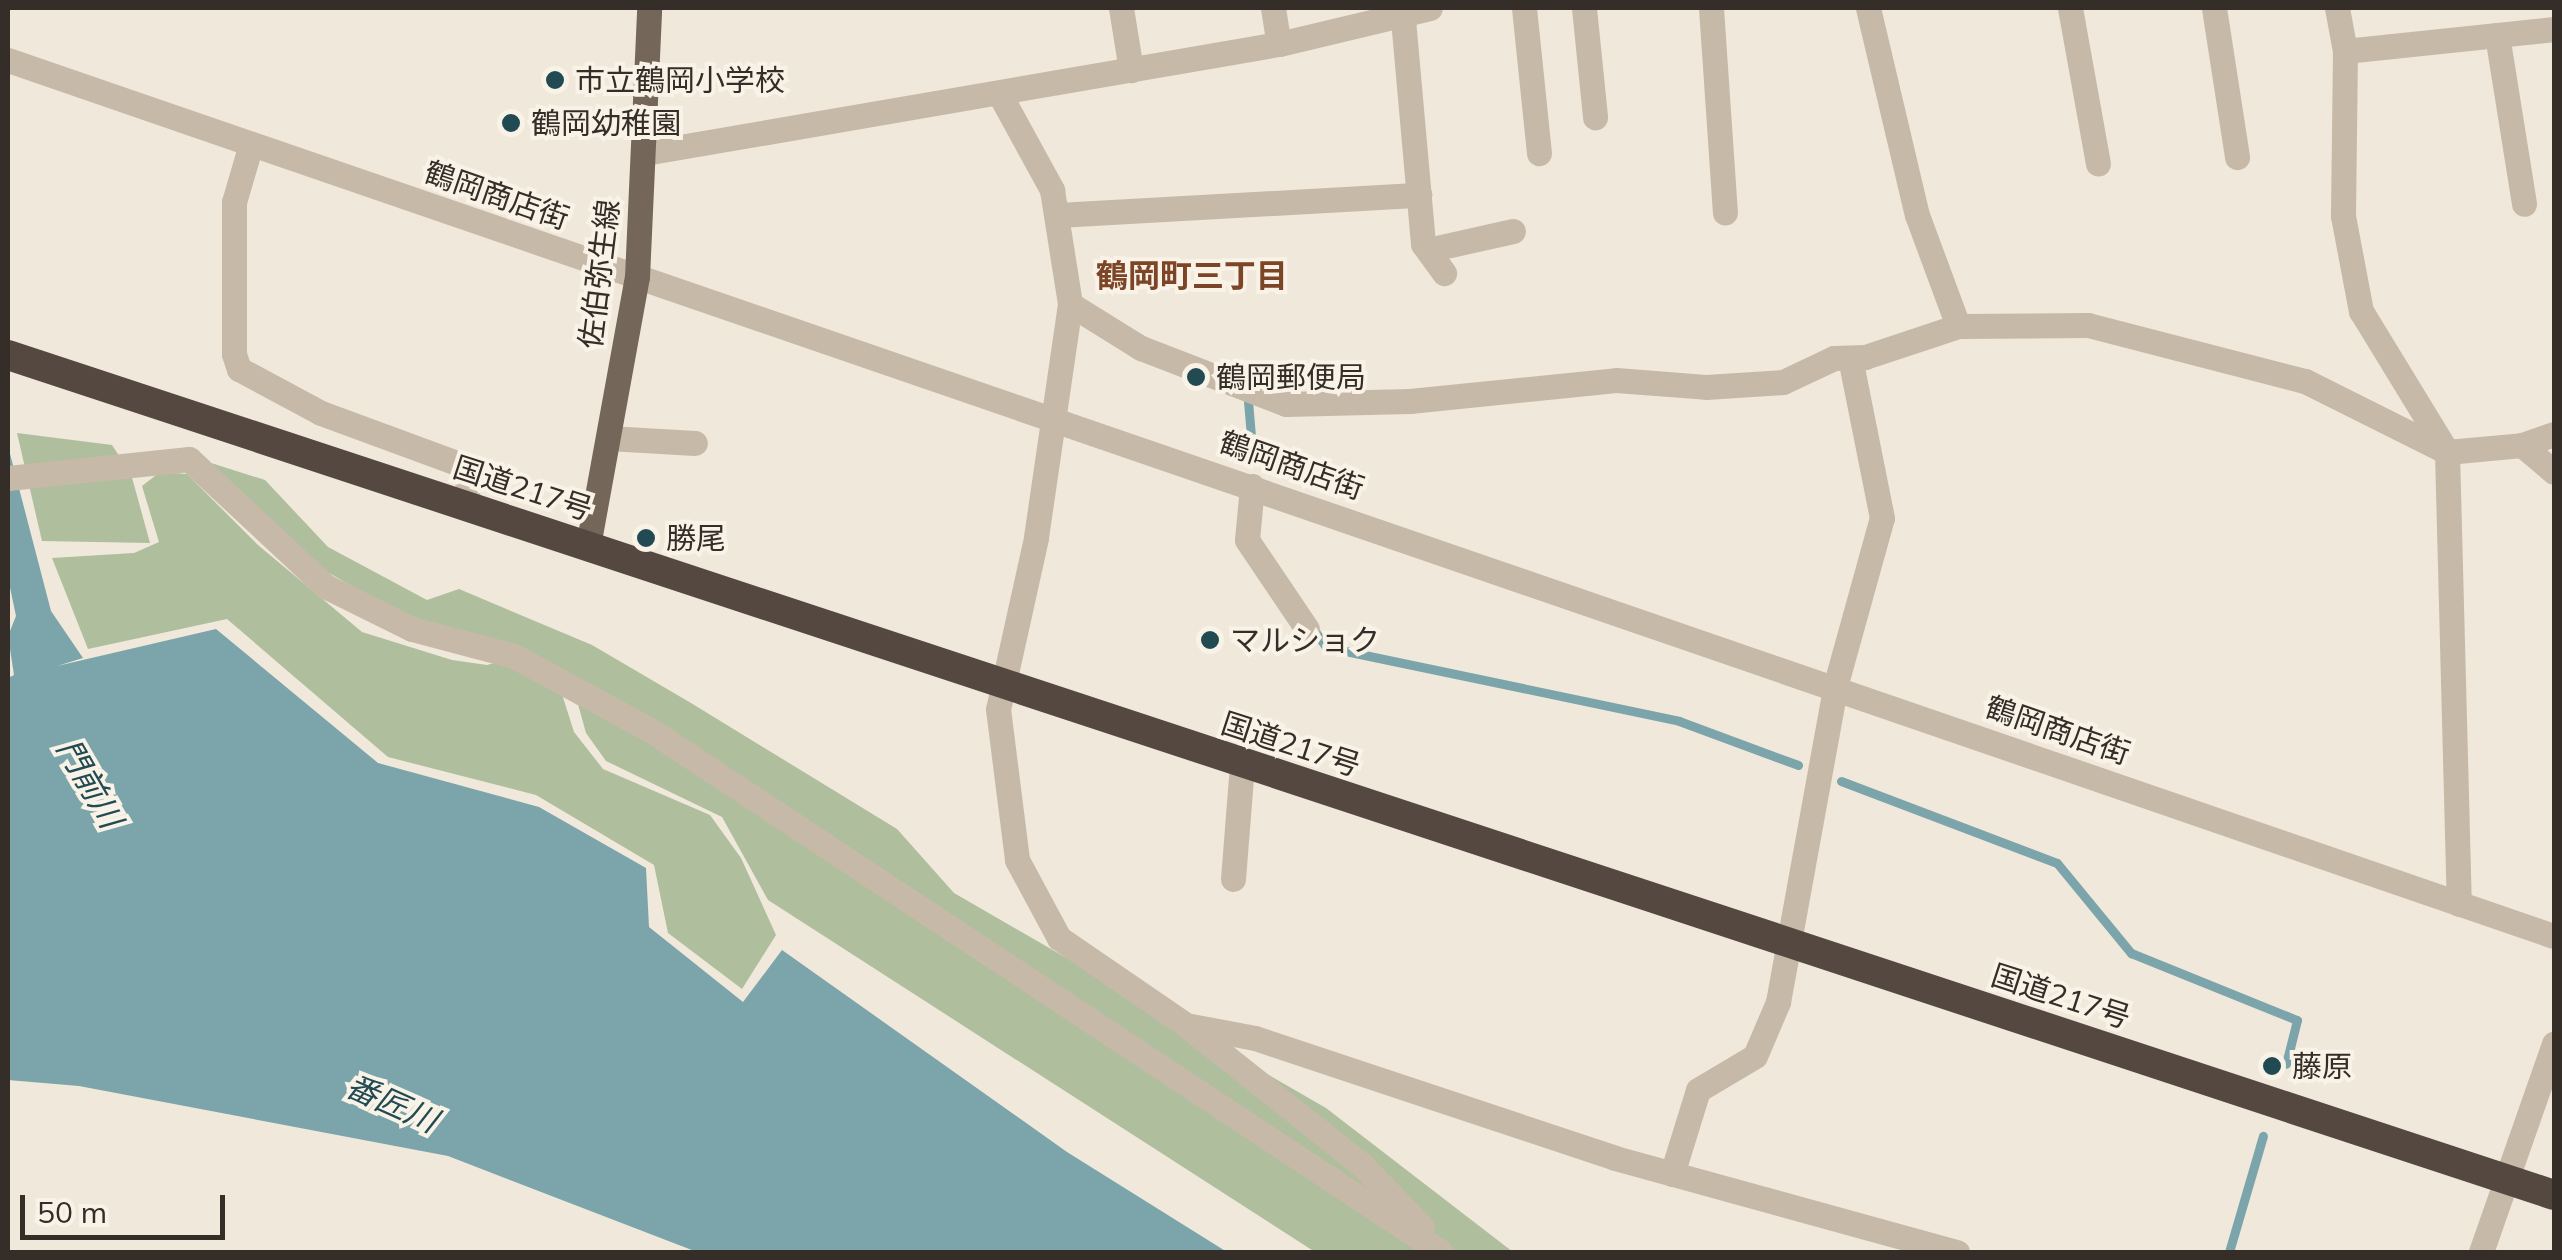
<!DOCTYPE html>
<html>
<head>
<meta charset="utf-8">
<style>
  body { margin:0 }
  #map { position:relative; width:2562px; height:1260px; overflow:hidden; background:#f0e8db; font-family:Mulish,"Noto Sans JP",sans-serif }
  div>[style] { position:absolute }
  .green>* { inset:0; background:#afbe9d }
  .water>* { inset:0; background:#7ca4ab }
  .stream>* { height:9px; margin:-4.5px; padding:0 4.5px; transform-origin:4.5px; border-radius:4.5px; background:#7ca4ab }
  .minor>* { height:25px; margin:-12.5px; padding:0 12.5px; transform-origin:12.5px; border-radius:12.5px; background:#c7b9a8 }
  .major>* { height:25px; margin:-12.5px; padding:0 12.5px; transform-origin:12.5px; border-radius:12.5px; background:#75665a }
  .highway>* { height:30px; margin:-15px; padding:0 15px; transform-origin:15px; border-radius:15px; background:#554840 }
  .dots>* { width:28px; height:28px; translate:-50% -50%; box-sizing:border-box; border:5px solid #f8f2e7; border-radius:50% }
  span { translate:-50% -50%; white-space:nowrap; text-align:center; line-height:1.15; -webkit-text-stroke:8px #f8f2e7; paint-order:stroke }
  .poi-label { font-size:30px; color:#342d28 }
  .left { translate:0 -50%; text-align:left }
  .street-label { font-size:30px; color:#342d28 }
  .neighbourhood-label { font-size:32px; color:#7d4527; font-weight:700 }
  .water-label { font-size:32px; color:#214a53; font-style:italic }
  .frame { position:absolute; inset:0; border:10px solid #342d28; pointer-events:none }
  .scale { position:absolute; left:20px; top:1195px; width:205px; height:45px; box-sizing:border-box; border:5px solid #342d28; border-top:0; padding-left:12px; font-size:30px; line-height:35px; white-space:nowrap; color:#342d28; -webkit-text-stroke:8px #f8f2e7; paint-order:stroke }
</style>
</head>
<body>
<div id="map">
  <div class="green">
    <div style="clip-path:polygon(17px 433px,112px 445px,131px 474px,150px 543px,42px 541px)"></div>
    <div style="clip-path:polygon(211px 463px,265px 480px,328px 547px,427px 600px,459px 589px,592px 645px,691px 703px,897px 829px,954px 893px,1326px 1108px,1513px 1252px,1315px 1252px,768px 900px,722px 817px,606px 761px,586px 733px,576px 697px,441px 637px,315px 565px)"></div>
    <div style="clip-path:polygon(160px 472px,187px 474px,258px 545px,362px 632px,452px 660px,487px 665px,505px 660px,560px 688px,574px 732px,603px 769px,710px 815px,741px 858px,776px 935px,742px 989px,668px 933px,654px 865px,536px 795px,388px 757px,227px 619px,88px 649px,52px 558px,134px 553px,159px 542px,142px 486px)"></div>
  </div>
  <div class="water">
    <div style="clip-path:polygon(8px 446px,51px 611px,83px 658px,57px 666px,216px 629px,378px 763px,539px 807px,646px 868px,649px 927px,743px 1002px,782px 950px,1067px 1152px,1227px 1252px,697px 1252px,448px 1156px,79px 1086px,8px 1080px,8px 678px,14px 675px,8px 636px,16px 616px,8px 578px)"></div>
  </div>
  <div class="stream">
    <div style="left:1248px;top:401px;width:58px;rotate:85.1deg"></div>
    <div style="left:1312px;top:627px;width:24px;rotate:55deg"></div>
    <div style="left:1326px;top:647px;width:361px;rotate:11.8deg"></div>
    <div style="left:1679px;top:721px;width:127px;rotate:20.3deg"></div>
    <div style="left:1841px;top:781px;width:231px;rotate:20.8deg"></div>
    <div style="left:2057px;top:863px;width:117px;rotate:50.6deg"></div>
    <div style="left:2131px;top:953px;width:179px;rotate:22deg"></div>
    <div style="left:2297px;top:1020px;width:45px;rotate:104deg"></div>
    <div style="left:2229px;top:1252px;width:121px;rotate:-73.7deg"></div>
  </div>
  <div class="minor">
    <div style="left:1121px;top:8px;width:63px;rotate:80.8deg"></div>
    <div style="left:1273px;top:8px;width:36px;rotate:81deg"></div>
    <div style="left:1402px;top:8px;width:237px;rotate:84.9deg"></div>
    <div style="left:1423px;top:244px;width:36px;rotate:54deg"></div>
    <div style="left:1524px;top:8px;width:146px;rotate:84.1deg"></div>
    <div style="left:1584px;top:8px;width:110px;rotate:84.2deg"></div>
    <div style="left:1711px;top:8px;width:205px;rotate:86.1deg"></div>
    <div style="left:1868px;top:8px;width:213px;rotate:76.7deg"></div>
    <div style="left:1917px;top:215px;width:118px;rotate:69.7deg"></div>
    <div style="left:1958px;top:326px;width:130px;rotate:-0.4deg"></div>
    <div style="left:2088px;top:325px;width:224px;rotate:14.5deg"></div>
    <div style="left:2305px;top:381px;width:159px;rotate:26.6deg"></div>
    <div style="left:2447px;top:452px;width:75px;rotate:-5.3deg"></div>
    <div style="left:2522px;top:445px;width:34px;rotate:-19deg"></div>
    <div style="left:2070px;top:8px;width:158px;rotate:79.8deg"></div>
    <div style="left:2214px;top:8px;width:151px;rotate:81.2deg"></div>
    <div style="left:2337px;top:8px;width:44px;rotate:79.5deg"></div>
    <div style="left:2345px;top:51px;width:165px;rotate:90.7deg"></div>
    <div style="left:2343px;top:216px;width:97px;rotate:79.3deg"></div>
    <div style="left:2361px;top:311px;width:165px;rotate:58.6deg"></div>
    <div style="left:2447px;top:452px;width:452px;rotate:88.5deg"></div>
    <div style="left:2497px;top:35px;width:171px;rotate:80.9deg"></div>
    <div style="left:2345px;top:51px;width:210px;rotate:-6deg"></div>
    <div style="left:8px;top:60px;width:2692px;rotate:18.99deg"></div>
    <div style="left:999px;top:93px;width:111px;rotate:61.3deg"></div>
    <div style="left:1052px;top:190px;width:115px;rotate:81deg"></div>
    <div style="left:1070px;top:304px;width:236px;rotate:98.3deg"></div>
    <div style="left:1036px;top:538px;width:175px;rotate:102.5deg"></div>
    <div style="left:998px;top:709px;width:152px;rotate:82.8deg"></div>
    <div style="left:1017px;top:860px;width:89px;rotate:61.7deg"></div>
    <div style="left:1059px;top:938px;width:154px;rotate:34.4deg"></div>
    <div style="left:1186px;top:1025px;width:226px;rotate:38.5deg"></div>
    <div style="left:1363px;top:1166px;width:85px;rotate:46deg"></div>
    <div style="left:251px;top:144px;width:60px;rotate:106.3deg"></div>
    <div style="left:234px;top:202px;width:152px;rotate:90deg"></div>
    <div style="left:234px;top:354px;width:16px;rotate:72deg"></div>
    <div style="left:239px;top:369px;width:93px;rotate:28.2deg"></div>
    <div style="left:321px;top:413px;width:157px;rotate:20.2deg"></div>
    <div style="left:468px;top:467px;width:40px;rotate:91.4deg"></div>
    <div style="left:645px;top:153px;width:643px;rotate:-9.76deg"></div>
    <div style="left:1279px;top:44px;width:155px;rotate:-13.4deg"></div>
    <div style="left:1058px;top:215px;width:362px;rotate:-3.2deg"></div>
    <div style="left:1428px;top:250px;width:87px;rotate:-12.6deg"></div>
    <div style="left:1070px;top:304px;width:84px;rotate:31.8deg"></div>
    <div style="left:1141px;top:348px;width:155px;rotate:21.1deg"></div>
    <div style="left:1286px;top:404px;width:124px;rotate:-1.4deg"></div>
    <div style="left:1410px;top:401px;width:207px;rotate:-5.8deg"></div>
    <div style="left:1616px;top:380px;width:90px;rotate:4.4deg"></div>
    <div style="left:1706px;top:387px;width:77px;rotate:-3.7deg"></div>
    <div style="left:1783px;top:382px;width:56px;rotate:-25.2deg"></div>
    <div style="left:1834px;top:358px;width:31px;rotate:-2deg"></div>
    <div style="left:1865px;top:357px;width:98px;rotate:-18.4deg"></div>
    <div style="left:608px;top:438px;width:87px;rotate:3.3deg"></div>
    <div style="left:2522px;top:445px;width:42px;rotate:40.2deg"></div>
    <div style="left:8px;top:478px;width:182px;rotate:-6deg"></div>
    <div style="left:189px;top:459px;width:186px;rotate:43deg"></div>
    <div style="left:325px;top:586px;width:97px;rotate:26.3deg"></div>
    <div style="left:412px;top:629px;width:106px;rotate:14.8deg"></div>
    <div style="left:514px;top:656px;width:157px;rotate:28.5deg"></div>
    <div style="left:652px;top:731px;width:945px;rotate:33.44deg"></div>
    <div style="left:1252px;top:486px;width:54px;rotate:95.3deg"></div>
    <div style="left:1247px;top:540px;width:107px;rotate:56deg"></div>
    <div style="left:1233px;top:879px;width:114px;rotate:-85.5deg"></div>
    <div style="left:1191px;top:1026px;width:65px;rotate:10.6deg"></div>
    <div style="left:1255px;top:1038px;width:379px;rotate:18.4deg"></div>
    <div style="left:1615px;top:1158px;width:355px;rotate:15.4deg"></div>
    <div style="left:1672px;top:1174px;width:88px;rotate:-72.8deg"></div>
    <div style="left:1698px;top:1090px;width:66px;rotate:-30.8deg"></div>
    <div style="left:1755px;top:1056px;width:59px;rotate:-66.9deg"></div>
    <div style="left:1778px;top:1002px;width:320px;rotate:-79.7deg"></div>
    <div style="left:1835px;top:687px;width:175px;rotate:-74.5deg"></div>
    <div style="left:1882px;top:518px;width:163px;rotate:-101.3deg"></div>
    <div style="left:2481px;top:1252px;width:221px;rotate:-70.7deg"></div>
  </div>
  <div class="major">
    <div style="left:588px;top:546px;width:273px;rotate:-79.7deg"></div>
    <div style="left:637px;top:277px;width:269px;rotate:-87.4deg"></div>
  </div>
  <div class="highway">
    <div style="left:8px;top:355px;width:2681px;rotate:18.26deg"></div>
  </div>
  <div class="dots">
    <div style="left:555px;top:80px;background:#214a53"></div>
    <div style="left:511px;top:123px;background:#214a53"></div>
    <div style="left:1196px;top:377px;background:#214a53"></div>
    <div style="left:646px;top:538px;background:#214a53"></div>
    <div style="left:1210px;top:640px;background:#214a53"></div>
    <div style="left:2272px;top:1066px;background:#214a53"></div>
  </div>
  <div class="poi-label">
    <span class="left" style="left:575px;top:80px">市立鶴岡小学校</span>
    <span class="left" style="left:531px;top:123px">鶴岡幼稚園</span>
    <span class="left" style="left:1216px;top:377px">鶴岡郵便局</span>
    <span class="left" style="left:666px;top:538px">勝尾</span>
    <span class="left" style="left:1230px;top:640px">マルショク</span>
    <span class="left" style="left:2292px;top:1066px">藤原</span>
  </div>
  <div class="street-label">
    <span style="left:497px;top:195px;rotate:19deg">鶴岡商店街</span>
    <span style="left:599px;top:274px;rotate:-83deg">佐伯弥生線</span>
    <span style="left:1292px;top:465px;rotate:19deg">鶴岡商店街</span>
    <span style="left:523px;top:488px;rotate:18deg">国道217号</span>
    <span style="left:2058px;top:730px;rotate:19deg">鶴岡商店街</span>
    <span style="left:1291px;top:744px;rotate:18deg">国道217号</span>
    <span style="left:2061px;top:996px;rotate:18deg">国道217号</span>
  </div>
  <div class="neighbourhood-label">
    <span style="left:1192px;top:275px">鶴岡町三丁目</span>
  </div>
  <div class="water-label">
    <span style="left:90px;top:783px;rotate:60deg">門前川</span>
    <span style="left:392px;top:1103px;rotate:24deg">番匠川</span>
  </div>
  <div class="frame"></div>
  <div class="scale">50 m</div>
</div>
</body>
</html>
